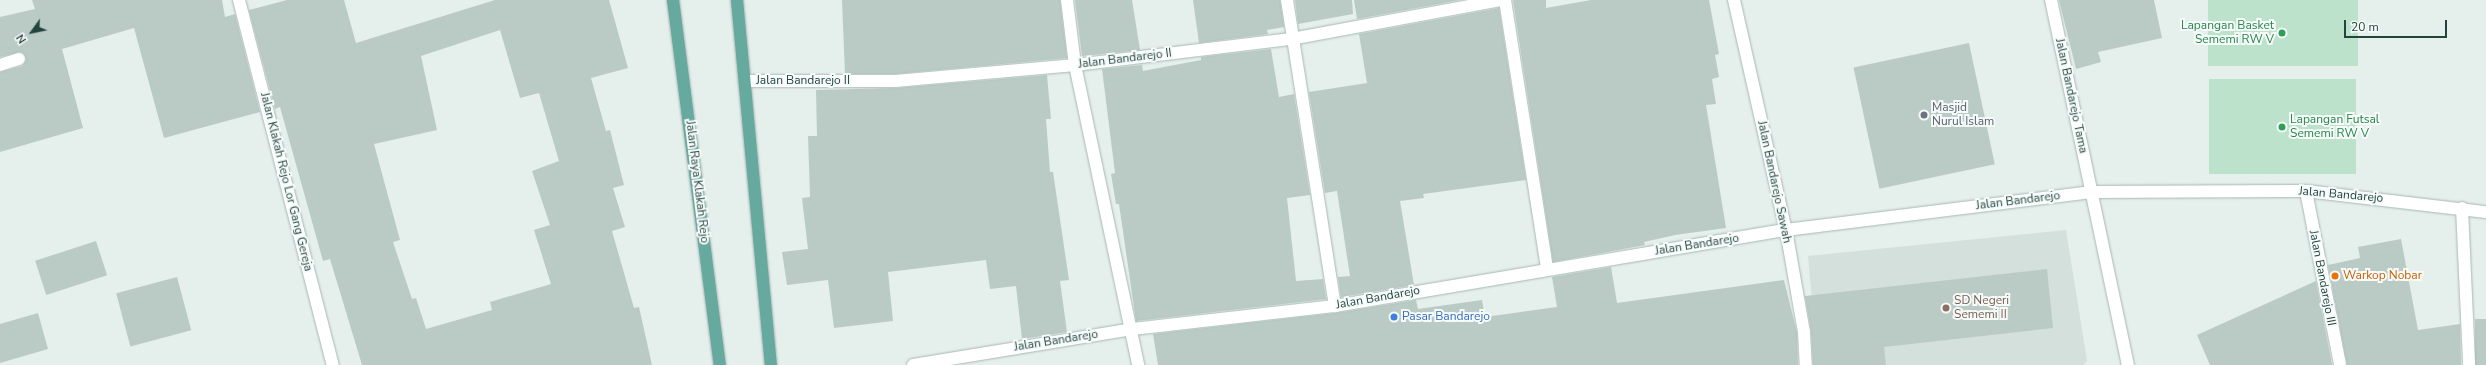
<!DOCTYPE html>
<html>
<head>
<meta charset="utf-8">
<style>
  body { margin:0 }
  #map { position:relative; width:2486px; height:365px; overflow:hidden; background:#e5efec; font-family:"Nunito Sans",sans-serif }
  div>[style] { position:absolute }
  .built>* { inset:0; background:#d3e0db }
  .green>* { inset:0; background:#bce2cb; transform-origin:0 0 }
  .building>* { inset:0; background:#bacbc5; transform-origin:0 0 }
  .roads { filter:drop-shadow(0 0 1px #a7b8b4) drop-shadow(0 0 1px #a7b8b4) }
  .minor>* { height:12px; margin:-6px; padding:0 6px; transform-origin:6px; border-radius:6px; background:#fff }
  .major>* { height:12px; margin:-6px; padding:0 6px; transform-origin:6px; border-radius:6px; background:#65a99f }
  .dots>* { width:11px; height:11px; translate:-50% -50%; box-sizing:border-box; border:2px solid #f6fbf9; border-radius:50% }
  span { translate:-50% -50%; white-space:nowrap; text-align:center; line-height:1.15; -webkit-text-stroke:4px #f6fbf9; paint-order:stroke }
  .leisure-label { font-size:12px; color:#27864d }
  .right { translate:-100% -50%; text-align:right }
  .left { translate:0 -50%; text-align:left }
  .street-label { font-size:12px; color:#22443e }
  .worship-label { font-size:12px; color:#5b616d }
  .food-label { font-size:12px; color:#c56008 }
  .education-label { font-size:12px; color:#785e54 }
  .shop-label { font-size:12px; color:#366cbe }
  .north { position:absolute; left:12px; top:12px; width:40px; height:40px; -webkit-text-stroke:3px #f6fbf9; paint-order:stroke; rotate:237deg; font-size:11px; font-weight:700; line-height:16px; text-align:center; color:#22443e }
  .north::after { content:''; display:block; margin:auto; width:14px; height:18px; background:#22443e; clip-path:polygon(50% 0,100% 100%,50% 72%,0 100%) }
  .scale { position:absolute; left:2344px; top:20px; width:103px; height:18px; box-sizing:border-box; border:2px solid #22443e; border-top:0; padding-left:5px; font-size:12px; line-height:14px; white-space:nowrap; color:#22443e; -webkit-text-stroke:3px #f6fbf9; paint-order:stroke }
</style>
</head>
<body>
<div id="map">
  <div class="built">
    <div style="clip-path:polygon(2066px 230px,2087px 361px,2083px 365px,1818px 365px,1808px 256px)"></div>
  </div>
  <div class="green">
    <div style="left:2208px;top:0;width:150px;height:66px"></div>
    <div style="left:2209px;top:79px;width:147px;height:95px"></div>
  </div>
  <div class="building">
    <div style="clip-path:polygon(32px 0,222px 0,225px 17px,235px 14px,260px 112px,164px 138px,134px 28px,62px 49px,83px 128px,0 152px,0 72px,22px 66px,26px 60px,24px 54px,20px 52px,0 57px,0 17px,35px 9px)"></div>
    <div style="clip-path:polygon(evenodd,287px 0,344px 0,356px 43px,495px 0,609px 0,628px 68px,591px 78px,606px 131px,610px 130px,624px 185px,613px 188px,625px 227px,612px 231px,634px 308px,639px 307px,652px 365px,362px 365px,330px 259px,323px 261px,280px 107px,275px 109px,249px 10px,287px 0,500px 30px,520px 98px,539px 93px,559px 161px,532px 171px,550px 225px,534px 230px,551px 284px,490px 302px,492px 310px,426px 329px,416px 298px,412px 299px,393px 242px,400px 240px,374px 144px,437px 130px,421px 56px,500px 30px)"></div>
    <div style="clip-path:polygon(842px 0,1060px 0,1067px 58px,895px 74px,845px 74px)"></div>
    <div style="clip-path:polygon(1075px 0,1132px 0,1140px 50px,1082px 56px)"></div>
    <div style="clip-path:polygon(1193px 0,1280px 0,1284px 27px,1267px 30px,1268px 34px,1199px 43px)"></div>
    <div style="clip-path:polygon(1295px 0,1352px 0,1353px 14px,1298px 24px)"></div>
    <div style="clip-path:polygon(1354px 0,1460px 0,1357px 19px)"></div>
    <div style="clip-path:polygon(1513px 0,1546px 0,1546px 8px,1591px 0,1709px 0,1719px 54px,1715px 55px,1719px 77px,1712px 79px,1716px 104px,1706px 105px,1726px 228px,1675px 235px,1644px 242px,1645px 245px,1553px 262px)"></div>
    <div style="clip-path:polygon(2059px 0,2154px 0,2162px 38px,2098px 52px,2101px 62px,2076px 69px)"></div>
    <div style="clip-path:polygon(1499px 8px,1526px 180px,1423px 194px,1424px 198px,1400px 201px,1414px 285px,1341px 297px,1338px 277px,1350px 276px,1337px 191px,1325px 193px,1309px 92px,1367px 83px,1359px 34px)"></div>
    <div style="left:1969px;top:43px;width:124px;height:118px;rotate:78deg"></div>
    <div style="clip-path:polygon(1271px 49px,1279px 97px,1294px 94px,1310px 195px,1287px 198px,1296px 281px,1323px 279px,1326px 299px,1136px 321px,1119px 204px,1116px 204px,1111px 174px,1115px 173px,1102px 69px,1142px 65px,1143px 71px,1201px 60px,1201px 57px)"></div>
    <div style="clip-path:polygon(1047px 75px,1051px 119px,1046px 119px,1050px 172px,1053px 172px,1069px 280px,1060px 281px,1067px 332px,1022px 339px,1016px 286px,990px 289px,986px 260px,888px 272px,893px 321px,834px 328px,828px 280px,787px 285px,782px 252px,808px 249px,802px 198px,810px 197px,808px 136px,817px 136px,816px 90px,896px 88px)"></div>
    <div style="clip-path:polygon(2401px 239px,2418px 330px,2460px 324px,2461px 365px,2347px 365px,2328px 265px,2360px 258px,2358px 247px)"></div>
    <div style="left:96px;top:241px;width:36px;height:64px;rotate:72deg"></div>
    <div style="clip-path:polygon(1611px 267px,1617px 303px,1784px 280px,1797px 333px,1798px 365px,1158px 365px,1153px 334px,1336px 313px,1416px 300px,1418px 309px,1482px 300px,1485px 317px,1557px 307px,1552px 277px)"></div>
    <div style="clip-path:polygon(2047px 269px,2053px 328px,1884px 347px,1886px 365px,1813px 365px,1811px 331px,1805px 296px)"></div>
    <div style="left:177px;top:277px;width:55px;height:63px;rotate:75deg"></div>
    <div style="clip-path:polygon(2316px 281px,2332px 365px,2210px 365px,2197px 335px)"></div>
    <div style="clip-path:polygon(38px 313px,48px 349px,0 363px,0 324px)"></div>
    <div style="left:2486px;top:319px;width:46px;height:11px;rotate:90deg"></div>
  </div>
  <div class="roads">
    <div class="minor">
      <div style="left:239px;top:0;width:377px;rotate:75.6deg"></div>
      <div style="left:1067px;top:0;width:65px;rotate:83deg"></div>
      <div style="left:1075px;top:65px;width:307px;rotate:78.1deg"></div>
      <div style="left:1287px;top:0;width:310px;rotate:81.1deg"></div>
      <div style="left:1505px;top:0;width:272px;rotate:81.1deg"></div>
      <div style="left:1734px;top:0;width:236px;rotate:77.3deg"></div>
      <div style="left:1786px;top:230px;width:104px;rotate:80deg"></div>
      <div style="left:1804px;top:332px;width:33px;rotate:87deg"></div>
      <div style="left:2051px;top:0;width:373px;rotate:78.1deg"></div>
      <div style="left:0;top:65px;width:20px;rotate:-18deg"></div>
      <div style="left:746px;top:81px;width:149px"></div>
      <div style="left:895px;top:81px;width:181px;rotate:-5.1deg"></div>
      <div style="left:1075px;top:65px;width:218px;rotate:-6.9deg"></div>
      <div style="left:1291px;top:39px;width:214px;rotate:-10.5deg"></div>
      <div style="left:2306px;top:191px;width:177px;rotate:78.9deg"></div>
      <div style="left:2462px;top:208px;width:157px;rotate:87.4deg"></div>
      <div style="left:913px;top:365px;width:222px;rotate:-9.3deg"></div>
      <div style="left:1132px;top:329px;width:204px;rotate:-6.5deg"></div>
      <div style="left:1335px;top:306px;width:457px;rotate:-9.6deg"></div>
      <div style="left:1786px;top:230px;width:308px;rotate:-7.1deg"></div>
      <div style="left:2092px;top:192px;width:214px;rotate:-0.3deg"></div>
      <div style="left:2306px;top:191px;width:181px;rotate:6.7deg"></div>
    </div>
    <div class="major">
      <div style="left:673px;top:0;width:368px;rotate:82.7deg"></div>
      <div style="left:737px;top:0;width:367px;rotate:84.7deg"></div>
    </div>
  </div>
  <div class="dots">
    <div style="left:2282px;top:33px;background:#2e9e5b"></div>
    <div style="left:1924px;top:115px;background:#6b7280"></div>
    <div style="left:2282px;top:127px;background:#2e9e5b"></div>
    <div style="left:2335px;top:276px;background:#e8710a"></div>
    <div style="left:1946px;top:308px;background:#8d6e63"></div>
    <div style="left:1394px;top:317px;background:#3f7fe0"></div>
  </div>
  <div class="leisure-label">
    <span class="right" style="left:2274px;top:33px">Lapangan Basket<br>Sememi RW V</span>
    <span class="left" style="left:2290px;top:127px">Lapangan Futsal<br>Sememi RW V</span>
  </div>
  <div class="street-label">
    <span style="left:1125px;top:59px;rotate:-7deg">Jalan Bandarejo II</span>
    <span style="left:803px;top:81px">Jalan Bandarejo II</span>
    <span style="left:2071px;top:96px;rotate:78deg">Jalan Bandarejo Tama</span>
    <span style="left:286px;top:182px;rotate:76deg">Jalan Klakah Rejo Lor Gang Gereja</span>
    <span style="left:697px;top:182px;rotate:83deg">Jalan Raya Klakah Rejo</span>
    <span style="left:1774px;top:182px;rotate:78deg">Jalan Bandarejo Sawah</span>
    <span style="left:2341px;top:195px;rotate:5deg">Jalan Bandarejo</span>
    <span style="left:2018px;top:201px;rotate:-7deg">Jalan Bandarejo</span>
    <span style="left:1697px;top:245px;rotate:-9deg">Jalan Bandarejo</span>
    <span style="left:2322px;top:278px;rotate:79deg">Jalan Bandarejo III</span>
    <span style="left:1378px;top:298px;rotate:-10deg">Jalan Bandarejo</span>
    <span style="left:1056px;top:341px;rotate:-9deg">Jalan Bandarejo</span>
  </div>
  <div class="worship-label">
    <span class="left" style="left:1932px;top:115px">Masjid<br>Nurul Islam</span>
  </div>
  <div class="food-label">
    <span class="left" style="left:2343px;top:276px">Warkop Nobar</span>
  </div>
  <div class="education-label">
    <span class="left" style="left:1954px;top:308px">SD Negeri<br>Sememi II</span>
  </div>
  <div class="shop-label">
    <span class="left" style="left:1402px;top:317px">Pasar Bandarejo</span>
  </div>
  <div class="north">N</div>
  <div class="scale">20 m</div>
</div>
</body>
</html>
